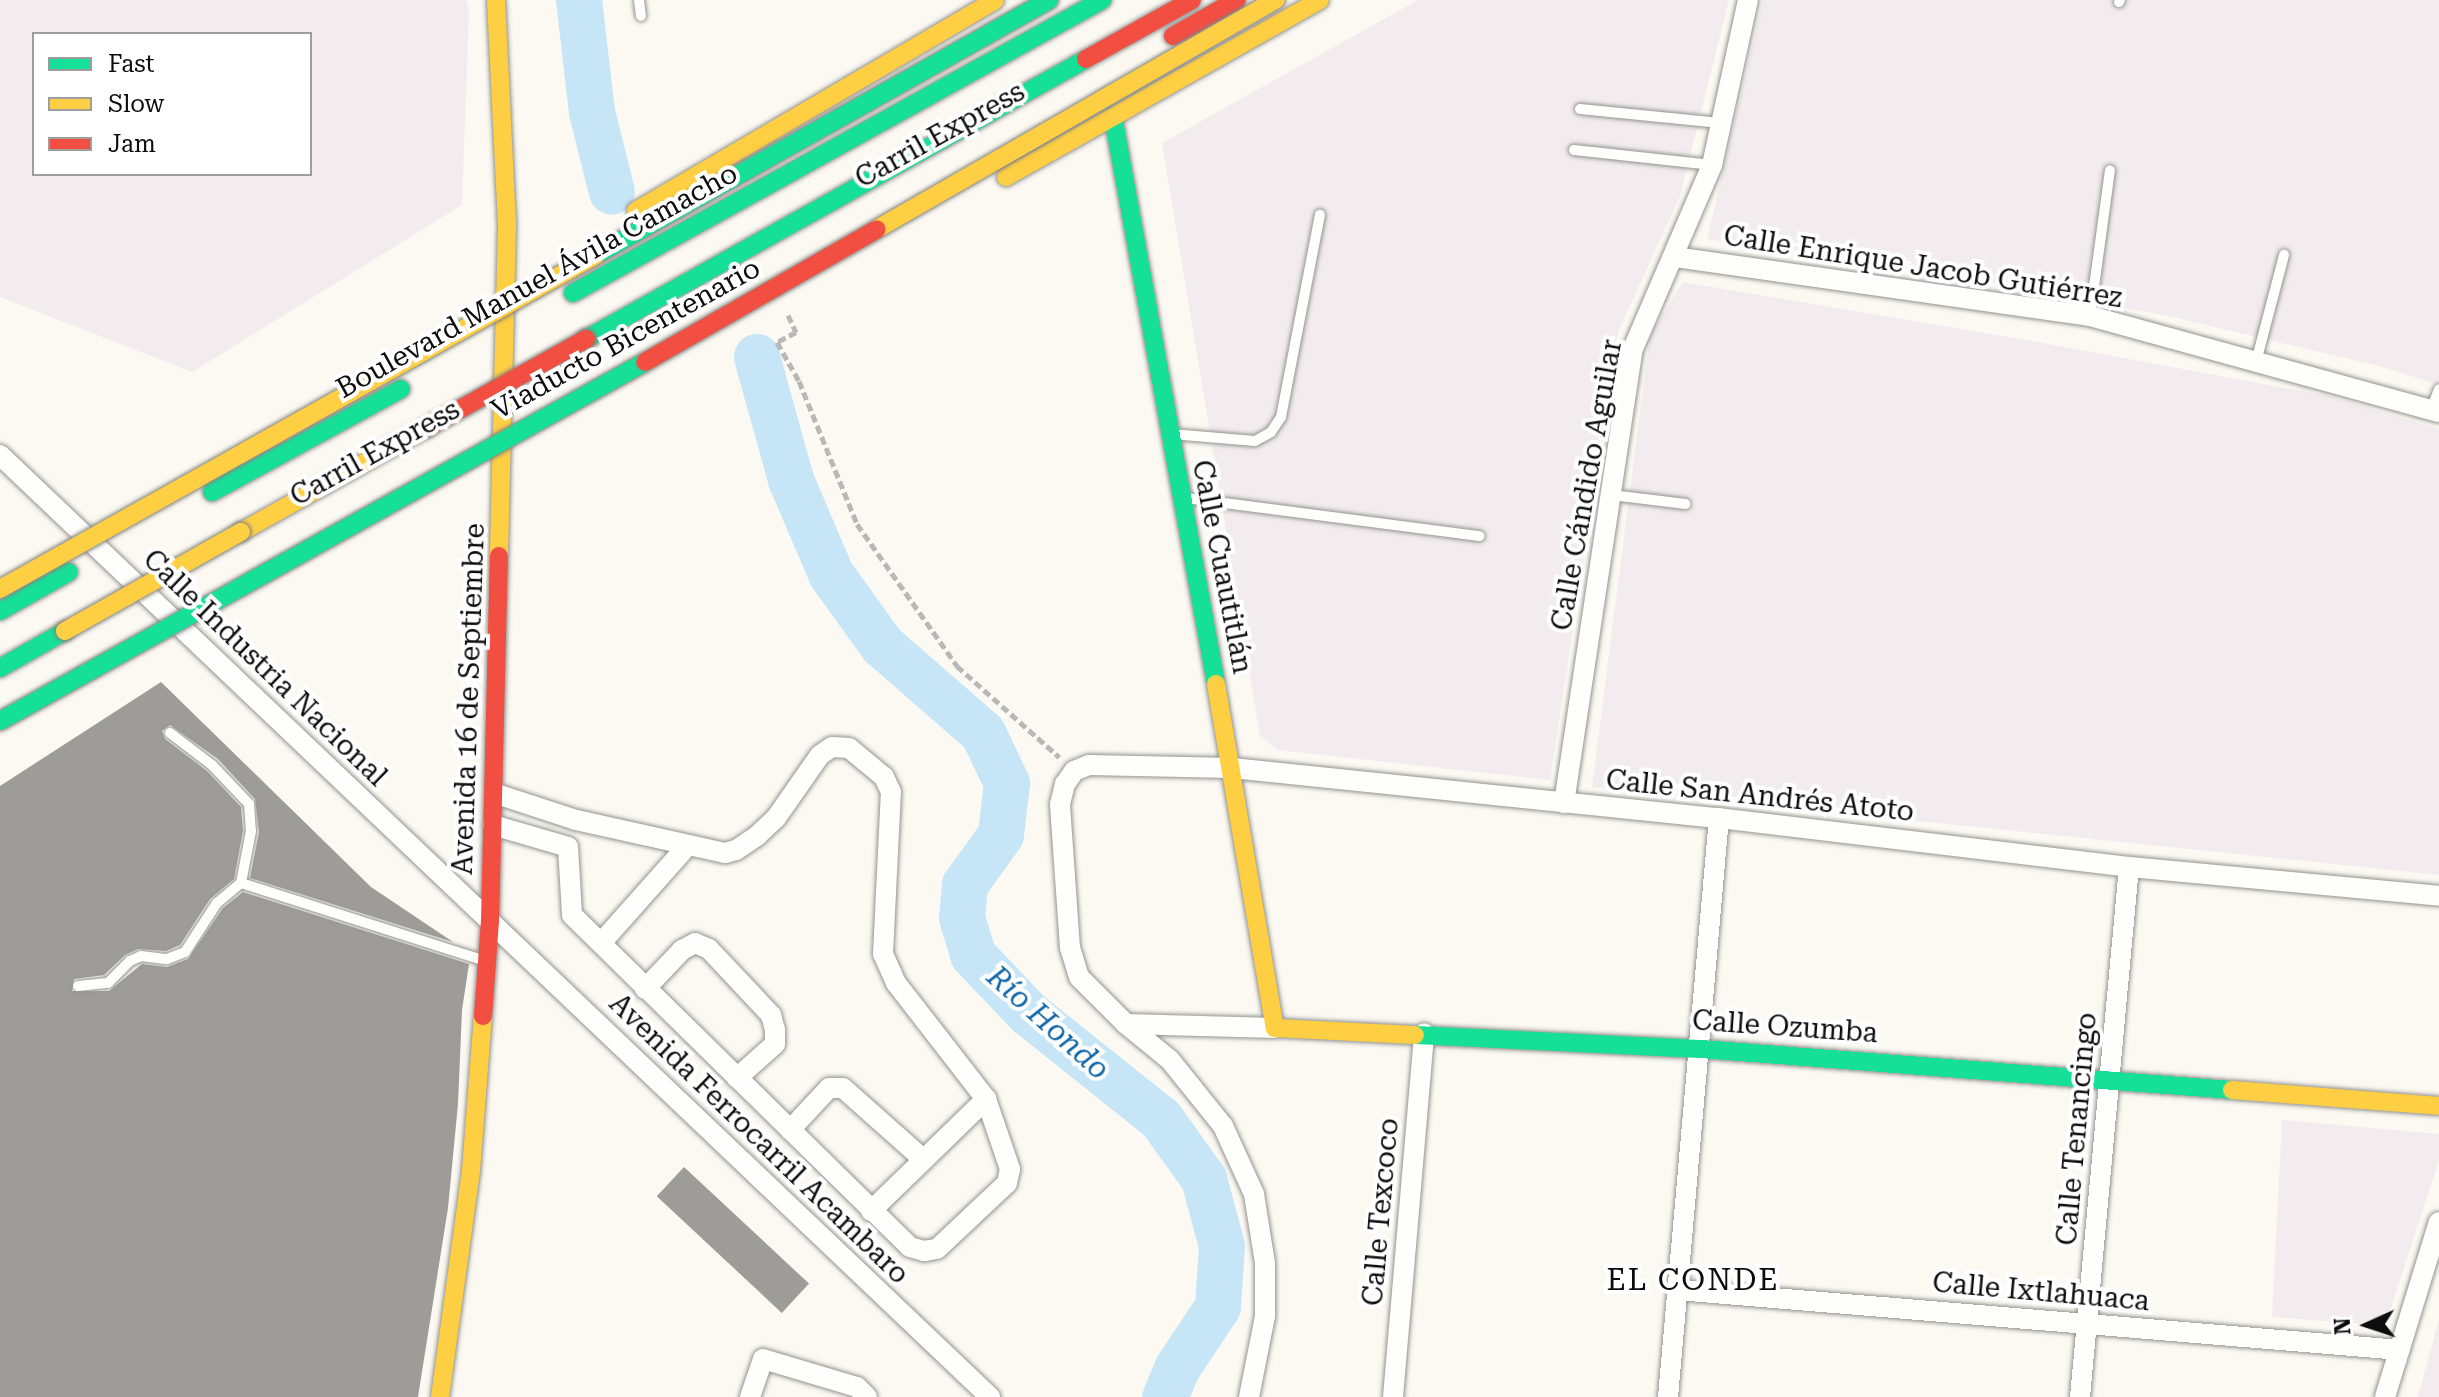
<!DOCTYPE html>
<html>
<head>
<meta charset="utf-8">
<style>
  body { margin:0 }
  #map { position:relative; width:2439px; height:1397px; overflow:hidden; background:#fbf9f2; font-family:"Roboto Serif",serif }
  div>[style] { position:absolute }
  .industrial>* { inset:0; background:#f2ecef }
  .river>* { height:46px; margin:-23px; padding:0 23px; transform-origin:23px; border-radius:23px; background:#c6e6f8 }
  .building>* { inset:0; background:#9e9c98; transform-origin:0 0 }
  .path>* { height:5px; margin-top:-2.5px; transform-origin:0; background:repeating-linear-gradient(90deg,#b8b8b6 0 8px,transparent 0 12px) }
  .roads { filter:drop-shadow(0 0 2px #949390) drop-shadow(0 0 2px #949390) }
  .lane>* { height:10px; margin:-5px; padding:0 5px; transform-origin:5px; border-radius:5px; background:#fefefd }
  .street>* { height:20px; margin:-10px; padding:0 10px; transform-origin:10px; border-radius:10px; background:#fefefd }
  .fast>* { height:18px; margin:-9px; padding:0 9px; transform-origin:9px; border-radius:9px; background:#16e098 }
  .slow>* { height:18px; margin:-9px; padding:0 9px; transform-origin:9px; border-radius:9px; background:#ffcf43 }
  .jam>* { height:18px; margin:-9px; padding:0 9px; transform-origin:9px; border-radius:9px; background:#f24e42 }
  .bridges { filter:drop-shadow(0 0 2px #81817d) drop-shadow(0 0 2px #81817d) }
  .fast-bridge>* { height:18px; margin:-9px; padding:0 9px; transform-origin:9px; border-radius:9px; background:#16e098 }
  .slow-bridge>* { height:18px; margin:-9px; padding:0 9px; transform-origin:9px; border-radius:9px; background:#ffcf43 }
  .jam-bridge>* { height:18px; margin:-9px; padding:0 9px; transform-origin:9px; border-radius:9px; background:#f24e42 }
  span { translate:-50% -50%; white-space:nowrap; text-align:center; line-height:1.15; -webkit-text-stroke:8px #fff; paint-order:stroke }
  .street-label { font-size:28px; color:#0d0d0d }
  .water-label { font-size:30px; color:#0f66a7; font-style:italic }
  .neighbourhood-label { font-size:30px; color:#0d0d0d; letter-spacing:2px }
  .legend { position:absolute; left:32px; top:32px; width:280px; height:144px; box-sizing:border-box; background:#fff; border:2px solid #9e9e9e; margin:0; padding:10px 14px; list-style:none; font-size:24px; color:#0d0d0d }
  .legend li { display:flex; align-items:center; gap:16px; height:40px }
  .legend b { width:40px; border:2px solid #9e9e9e }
  .north { position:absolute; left:2327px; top:1285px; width:80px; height:80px; -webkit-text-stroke:6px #fff; paint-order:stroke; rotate:267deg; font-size:22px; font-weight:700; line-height:32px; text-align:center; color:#0d0d0d }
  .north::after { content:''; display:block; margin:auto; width:28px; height:36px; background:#0d0d0d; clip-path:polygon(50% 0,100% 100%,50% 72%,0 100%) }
</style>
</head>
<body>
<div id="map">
  <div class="industrial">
    <div style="clip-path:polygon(evenodd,0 0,466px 0,469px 12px,462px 205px,192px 372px,0 297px,0 0,34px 34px,310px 34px,310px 174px,34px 174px,34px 34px)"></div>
    <div style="clip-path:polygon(1418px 0,1729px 0,1680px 196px,1618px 332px,1550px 780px,1277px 750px,1260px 736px,1162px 143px)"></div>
    <div style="clip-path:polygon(1763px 0,2439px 0,2439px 385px,2383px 367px,2168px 316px,1954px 276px,1707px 239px)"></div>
    <div style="clip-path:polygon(1683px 282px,2026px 340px,2329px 396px,2439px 429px,2439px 875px,1592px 787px,1650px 335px)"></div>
    <div style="clip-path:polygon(2282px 1120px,2439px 1134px,2439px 1160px,2387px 1321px,2378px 1325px,2272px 1317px)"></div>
    <div style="clip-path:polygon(2439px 1319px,2439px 1397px,2418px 1397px)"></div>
  </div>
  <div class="river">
    <div style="left:579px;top:0;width:113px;rotate:83.4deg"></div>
    <div style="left:592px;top:112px;width:82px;rotate:76deg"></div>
    <div style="left:757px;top:357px;width:128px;rotate:74.5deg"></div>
    <div style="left:791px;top:480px;width:102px;rotate:66.9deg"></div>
    <div style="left:831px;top:574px;width:87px;rotate:54.3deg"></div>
    <div style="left:882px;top:645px;width:134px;rotate:41.1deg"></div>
    <div style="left:983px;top:733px;width:55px;rotate:64.4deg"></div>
    <div style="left:1007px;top:783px;width:52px;rotate:96.6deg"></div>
    <div style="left:1001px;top:835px;width:62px;rotate:125.8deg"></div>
    <div style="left:965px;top:885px;width:33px;rotate:95deg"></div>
    <div style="left:962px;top:918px;width:39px;rotate:73deg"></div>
    <div style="left:973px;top:955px;width:80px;rotate:46.5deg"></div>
    <div style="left:1028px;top:1013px;width:170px;rotate:38.6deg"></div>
    <div style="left:1161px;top:1119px;width:74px;rotate:54.4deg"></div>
    <div style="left:1204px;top:1179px;width:69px;rotate:75deg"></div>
    <div style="left:1222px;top:1246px;width:61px;rotate:93.8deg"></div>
    <div style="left:1218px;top:1307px;width:72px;rotate:123.7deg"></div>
    <div style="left:1178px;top:1367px;width:33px;rotate:113deg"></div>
  </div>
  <div class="building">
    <div style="clip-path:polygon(161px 682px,371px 887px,453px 942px,250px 878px,259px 832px,255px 799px,218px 759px,170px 725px,162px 731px,165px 739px,207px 771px,241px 807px,243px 831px,234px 879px,210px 899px,180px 945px,166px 951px,138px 949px,125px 955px,104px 975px,74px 979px,72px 991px,109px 991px,142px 964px,167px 967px,188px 959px,223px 908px,243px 892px,469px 964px,462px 1010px,458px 1104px,448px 1208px,418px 1397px,0 1397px,0 786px)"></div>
    <div style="left:684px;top:1167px;width:171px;height:40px;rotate:43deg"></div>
  </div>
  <div class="path">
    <div style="left:788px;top:315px;width:19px;rotate:65deg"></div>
    <div style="left:796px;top:332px;width:21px;rotate:152deg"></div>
    <div style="left:777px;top:342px;width:45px;rotate:60.6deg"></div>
    <div style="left:799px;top:381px;width:154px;rotate:67.9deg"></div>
    <div style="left:857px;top:524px;width:174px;rotate:54.8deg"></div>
    <div style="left:957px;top:666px;width:137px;rotate:41.7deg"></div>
  </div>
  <div class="roads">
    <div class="lane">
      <div style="left:639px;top:0;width:16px;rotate:83deg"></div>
      <div style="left:2119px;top:2px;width:2px;rotate:-63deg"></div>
      <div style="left:1580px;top:109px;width:141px;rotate:5.7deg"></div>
      <div style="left:1574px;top:150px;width:139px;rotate:6.2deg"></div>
      <div style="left:2090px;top:316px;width:147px;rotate:-82.2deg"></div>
      <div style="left:2256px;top:362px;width:111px;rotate:-75.3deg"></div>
      <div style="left:2431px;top:410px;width:22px;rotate:-69deg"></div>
      <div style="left:1171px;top:434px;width:84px;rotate:4.8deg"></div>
      <div style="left:1255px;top:441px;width:18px;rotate:-29deg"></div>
      <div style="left:1271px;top:432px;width:18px;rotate:-56deg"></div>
      <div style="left:1281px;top:417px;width:206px;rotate:-79.1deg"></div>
      <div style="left:1612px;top:495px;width:74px;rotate:7deg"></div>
      <div style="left:1186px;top:498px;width:296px;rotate:7.4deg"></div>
      <div style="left:170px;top:733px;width:53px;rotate:37.3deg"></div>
      <div style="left:212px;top:765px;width:54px;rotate:46.5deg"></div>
      <div style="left:249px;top:804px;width:27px;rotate:86deg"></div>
      <div style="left:251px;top:831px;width:53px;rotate:100.9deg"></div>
      <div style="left:78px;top:986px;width:30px;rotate:-6deg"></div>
      <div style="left:108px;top:983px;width:31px;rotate:-45deg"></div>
      <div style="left:130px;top:961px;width:12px;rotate:-24deg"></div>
      <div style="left:141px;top:956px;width:26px;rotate:7deg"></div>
      <div style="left:167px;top:959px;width:19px;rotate:-21deg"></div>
      <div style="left:185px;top:952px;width:59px;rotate:-56.9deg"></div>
      <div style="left:217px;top:903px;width:31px;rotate:-40deg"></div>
      <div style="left:241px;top:883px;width:256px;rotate:17.7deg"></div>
    </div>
    <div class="street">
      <div style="left:1675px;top:257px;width:419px;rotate:8.1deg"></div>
      <div style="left:2090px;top:316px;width:362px;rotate:15.4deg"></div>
      <div style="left:0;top:455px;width:1367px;rotate:43.58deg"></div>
      <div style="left:1564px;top:803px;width:457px;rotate:-81.4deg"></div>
      <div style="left:1632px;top:351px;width:202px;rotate:-66.7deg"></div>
      <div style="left:1712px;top:165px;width:169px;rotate:-77.7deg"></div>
      <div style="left:493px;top:825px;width:78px;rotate:16.3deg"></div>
      <div style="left:568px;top:847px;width:68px;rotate:86.6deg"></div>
      <div style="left:572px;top:915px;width:474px;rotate:44.5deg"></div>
      <div style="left:910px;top:1247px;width:15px;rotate:16deg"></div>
      <div style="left:924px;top:1251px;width:13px;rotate:-9deg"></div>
      <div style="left:937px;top:1249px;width:96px;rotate:-43.3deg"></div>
      <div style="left:1007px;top:1183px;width:14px;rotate:-78deg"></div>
      <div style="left:1010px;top:1169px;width:74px;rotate:-108.9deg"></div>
      <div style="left:986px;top:1099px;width:147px;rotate:-127.8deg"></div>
      <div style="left:896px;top:983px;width:32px;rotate:-114deg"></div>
      <div style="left:883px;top:954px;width:162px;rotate:-87.2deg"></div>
      <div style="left:891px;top:792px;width:17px;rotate:-115deg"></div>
      <div style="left:884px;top:777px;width:45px;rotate:-140.4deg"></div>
      <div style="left:849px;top:748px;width:17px;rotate:-177deg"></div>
      <div style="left:832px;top:747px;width:14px;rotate:146deg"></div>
      <div style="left:820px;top:755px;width:77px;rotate:124.9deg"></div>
      <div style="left:776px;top:818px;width:26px;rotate:137deg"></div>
      <div style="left:757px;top:836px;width:25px;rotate:146deg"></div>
      <div style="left:736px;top:850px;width:11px;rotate:165deg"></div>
      <div style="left:725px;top:853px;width:153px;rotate:-167.5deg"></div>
      <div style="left:576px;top:820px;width:86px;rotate:-161.8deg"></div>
      <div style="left:601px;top:943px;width:131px;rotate:-48.4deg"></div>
      <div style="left:645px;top:989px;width:54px;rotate:-46.5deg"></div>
      <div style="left:682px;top:950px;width:15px;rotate:-28deg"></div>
      <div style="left:695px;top:943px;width:15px;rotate:23deg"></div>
      <div style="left:709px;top:949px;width:91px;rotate:46.8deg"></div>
      <div style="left:771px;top:1015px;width:16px;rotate:75deg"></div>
      <div style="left:775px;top:1030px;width:14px;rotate:90deg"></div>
      <div style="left:775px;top:1044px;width:51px;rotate:138.2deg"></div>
      <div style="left:1126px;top:1024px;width:149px;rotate:1.5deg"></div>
      <div style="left:790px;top:1130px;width:57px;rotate:-47.1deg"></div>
      <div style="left:829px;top:1088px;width:14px"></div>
      <div style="left:843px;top:1088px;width:108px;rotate:41.6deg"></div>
      <div style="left:871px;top:1211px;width:161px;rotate:-44.2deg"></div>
      <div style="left:1677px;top:1290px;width:725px;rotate:4.74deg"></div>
      <div style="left:750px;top:1397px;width:40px;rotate:-71.1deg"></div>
      <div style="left:763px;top:1359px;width:98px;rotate:16.6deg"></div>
      <div style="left:857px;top:1387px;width:14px;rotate:45deg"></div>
      <div style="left:1249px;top:1397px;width:83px;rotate:-78.8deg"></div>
      <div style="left:1265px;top:1316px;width:53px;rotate:-90deg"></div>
      <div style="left:1265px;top:1263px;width:70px;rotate:-99.1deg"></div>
      <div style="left:1254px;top:1194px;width:75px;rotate:-114.5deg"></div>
      <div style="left:1223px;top:1126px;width:85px;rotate:-128.8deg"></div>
      <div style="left:1170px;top:1060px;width:57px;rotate:-140.7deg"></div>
      <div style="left:1126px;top:1024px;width:66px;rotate:-135deg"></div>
      <div style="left:1079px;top:977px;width:30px;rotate:-107deg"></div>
      <div style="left:1070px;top:948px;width:144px;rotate:-94deg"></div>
      <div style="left:1060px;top:804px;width:21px;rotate:-76deg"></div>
      <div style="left:1065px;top:784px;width:16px;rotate:-55deg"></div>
      <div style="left:1074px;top:771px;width:16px;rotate:-22deg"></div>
      <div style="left:1089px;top:765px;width:143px;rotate:1.2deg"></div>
      <div style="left:1232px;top:768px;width:490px;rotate:5.9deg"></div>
      <div style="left:1719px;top:818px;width:413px;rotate:6.8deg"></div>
      <div style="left:2129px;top:867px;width:311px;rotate:5.3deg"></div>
      <div style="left:1393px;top:1397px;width:365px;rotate:-85.1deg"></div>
      <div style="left:1668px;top:1397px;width:581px;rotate:-84.97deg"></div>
      <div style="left:2080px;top:1397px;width:532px;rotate:-84.72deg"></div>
      <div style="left:2385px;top:1397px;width:183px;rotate:-72.9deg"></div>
    </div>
    <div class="fast">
      <div style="left:1113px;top:116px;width:577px;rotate:79.72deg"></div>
      <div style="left:573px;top:293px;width:605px;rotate:-28.98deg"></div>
      <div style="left:586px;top:339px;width:573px;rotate:-29.25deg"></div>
      <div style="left:212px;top:492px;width:215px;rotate:-28.6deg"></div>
      <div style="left:0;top:611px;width:79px;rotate:-29.5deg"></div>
      <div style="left:0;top:668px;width:75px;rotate:-29.6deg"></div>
      <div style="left:1415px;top:1035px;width:286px;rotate:2.8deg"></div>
      <div style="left:1701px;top:1049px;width:533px;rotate:4.42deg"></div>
    </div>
    <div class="slow">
      <div style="left:496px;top:0;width:225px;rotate:87.2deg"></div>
      <div style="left:507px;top:225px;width:331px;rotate:91.4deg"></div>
      <div style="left:1006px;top:177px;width:360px;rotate:-29.4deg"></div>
      <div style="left:636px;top:211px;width:416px;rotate:-30.4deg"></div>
      <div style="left:241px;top:532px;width:214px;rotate:-29.3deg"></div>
      <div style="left:1216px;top:684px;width:349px;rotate:80.3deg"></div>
      <div style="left:1275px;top:1028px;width:140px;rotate:2.9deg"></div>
      <div style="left:2232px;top:1090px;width:208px;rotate:4.4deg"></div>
      <div style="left:440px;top:1397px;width:228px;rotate:-82.2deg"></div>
      <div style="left:471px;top:1171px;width:155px;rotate:-85.6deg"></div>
    </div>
    <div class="jam">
      <div style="left:1173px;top:36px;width:73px;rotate:-29.4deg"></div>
      <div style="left:1086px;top:59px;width:121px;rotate:-29.1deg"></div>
      <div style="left:483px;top:1016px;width:95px;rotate:-85.8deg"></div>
      <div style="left:490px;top:921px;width:365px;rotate:-88.6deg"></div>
    </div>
  </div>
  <div class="bridges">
    <div class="fast-bridge">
      <div style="left:596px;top:255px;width:520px;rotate:-29.38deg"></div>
      <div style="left:0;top:721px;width:738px;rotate:-29.1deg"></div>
    </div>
    <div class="slow-bridge">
      <div style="left:877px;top:229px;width:460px;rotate:-29.9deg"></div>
      <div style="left:0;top:589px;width:683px;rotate:-29.27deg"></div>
      <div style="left:65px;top:631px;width:202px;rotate:-29.4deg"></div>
    </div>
    <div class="jam-bridge">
      <div style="left:645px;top:362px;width:267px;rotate:-29.8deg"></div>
      <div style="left:428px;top:427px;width:181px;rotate:-29.1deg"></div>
    </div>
  </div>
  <div class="street-label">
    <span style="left:940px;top:135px;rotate:-29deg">Carril Express</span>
    <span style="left:1923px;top:267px;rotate:9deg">Calle Enrique Jacob Gutiérrez</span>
    <span style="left:537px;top:281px;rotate:-29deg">Boulevard Manuel Ávila Camacho</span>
    <span style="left:626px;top:339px;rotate:-29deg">Viaducto Bicentenario</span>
    <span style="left:375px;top:453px;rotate:-29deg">Carril Express</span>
    <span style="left:1587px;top:485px;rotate:-80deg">Calle Cándido Aguilar</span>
    <span style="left:1222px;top:567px;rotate:79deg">Calle Cuautitlán</span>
    <span style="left:265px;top:668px;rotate:44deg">Calle Industria Nacional</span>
    <span style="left:469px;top:699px;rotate:-88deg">Avenida 16 de Septiembre</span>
    <span style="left:1760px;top:796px;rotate:6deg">Calle San Andrés Atoto</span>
    <span style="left:1785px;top:1027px;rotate:4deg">Calle Ozumba</span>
    <span style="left:2077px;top:1129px;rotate:-85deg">Calle Tenancingo</span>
    <span style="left:759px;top:1139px;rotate:44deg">Avenida Ferrocarril Acambaro</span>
    <span style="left:1381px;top:1212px;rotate:-85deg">Calle Texcoco</span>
    <span style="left:2041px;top:1292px;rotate:5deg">Calle Ixtlahuaca</span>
  </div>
  <div class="water-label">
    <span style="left:1048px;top:1023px;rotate:42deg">Río Hondo</span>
  </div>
  <div class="neighbourhood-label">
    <span style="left:1693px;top:1280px">EL CONDE</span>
  </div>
  <ul class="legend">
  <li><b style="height:10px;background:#16e098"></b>Fast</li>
  <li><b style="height:10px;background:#ffcf43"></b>Slow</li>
  <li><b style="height:10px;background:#f24e42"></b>Jam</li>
  </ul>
  <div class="north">N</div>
</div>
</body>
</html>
